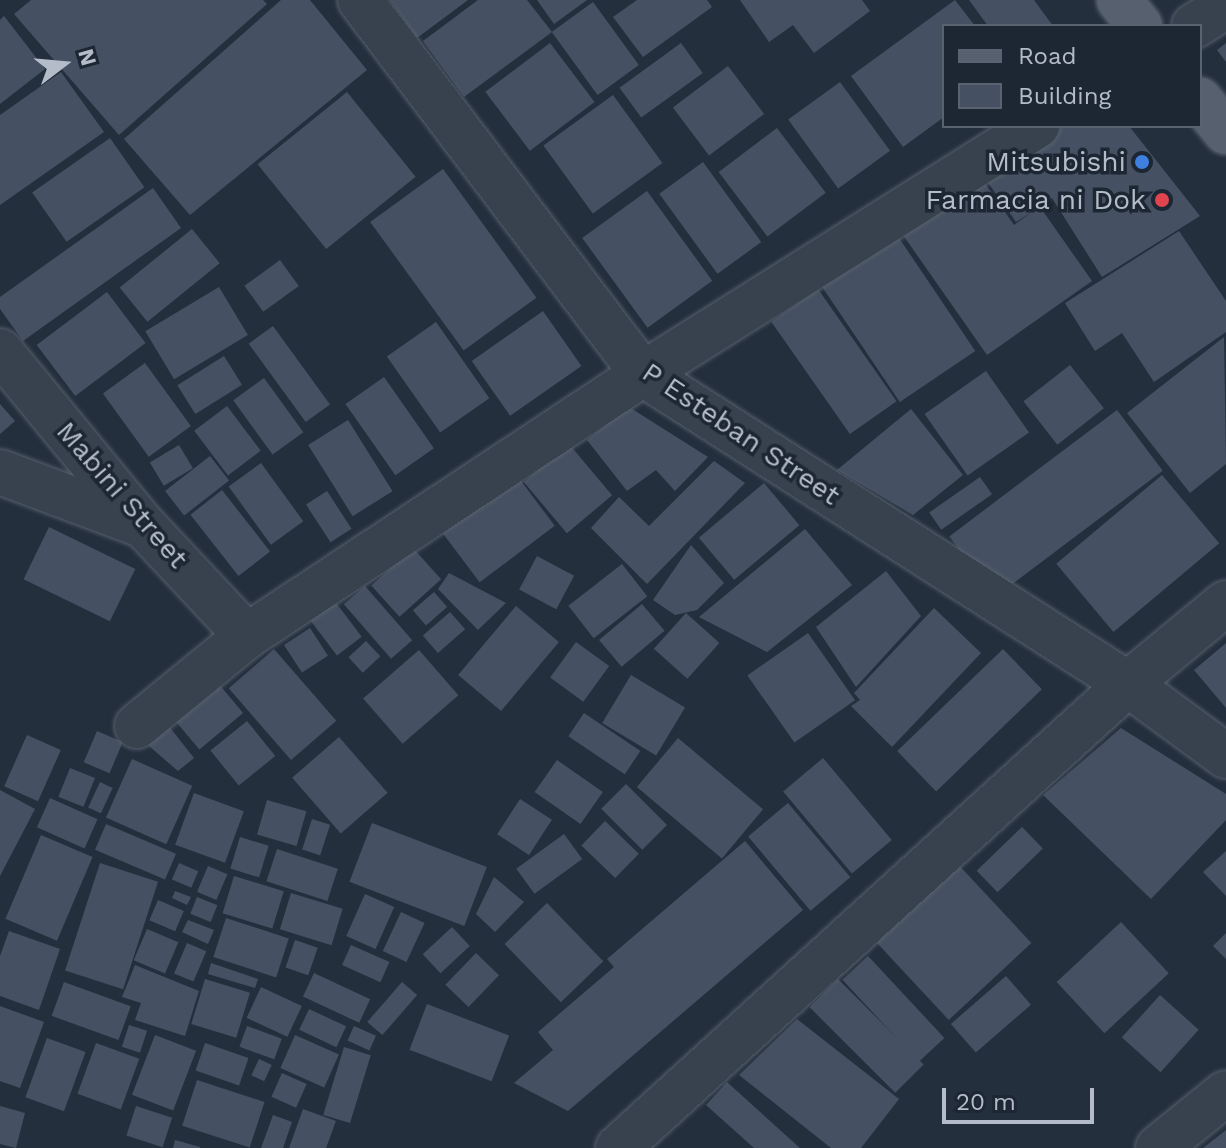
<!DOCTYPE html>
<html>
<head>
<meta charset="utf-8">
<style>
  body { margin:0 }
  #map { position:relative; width:1226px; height:1148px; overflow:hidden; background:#242f3e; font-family:"Work Sans",sans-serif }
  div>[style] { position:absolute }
  .building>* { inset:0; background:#455162; transform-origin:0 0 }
  .roads { filter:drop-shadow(0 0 2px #565f6c) drop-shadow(0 0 2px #565f6c) }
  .minor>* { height:44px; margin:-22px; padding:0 22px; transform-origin:22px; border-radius:22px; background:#38414e }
  .major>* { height:44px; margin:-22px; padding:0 22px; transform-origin:22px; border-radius:22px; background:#56606e }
  .dots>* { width:22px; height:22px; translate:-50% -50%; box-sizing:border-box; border:4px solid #1d2633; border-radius:50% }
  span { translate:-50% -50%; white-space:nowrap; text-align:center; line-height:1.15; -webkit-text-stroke:7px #1d2633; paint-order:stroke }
  .poi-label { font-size:28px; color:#b4bcc9 }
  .right { translate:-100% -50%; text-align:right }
  .street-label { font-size:28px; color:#b4bcc9 }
  .legend { position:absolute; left:942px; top:24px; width:260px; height:104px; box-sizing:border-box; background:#1d2633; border:2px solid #59626f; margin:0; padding:10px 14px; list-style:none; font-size:24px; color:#b4bcc9 }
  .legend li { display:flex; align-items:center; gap:16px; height:40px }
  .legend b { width:40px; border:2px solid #59626f }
  .north { position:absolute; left:24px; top:24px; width:80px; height:80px; -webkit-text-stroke:6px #1d2633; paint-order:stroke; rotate:74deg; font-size:22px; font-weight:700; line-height:32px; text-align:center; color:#b4bcc9 }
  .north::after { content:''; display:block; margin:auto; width:28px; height:36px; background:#b4bcc9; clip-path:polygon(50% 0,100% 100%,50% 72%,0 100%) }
  .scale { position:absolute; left:942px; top:1088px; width:152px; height:36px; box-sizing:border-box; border:4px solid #b4bcc9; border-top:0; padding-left:10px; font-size:24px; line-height:28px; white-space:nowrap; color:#b4bcc9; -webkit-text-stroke:6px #1d2633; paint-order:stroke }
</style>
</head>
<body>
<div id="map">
  <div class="building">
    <div style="clip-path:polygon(31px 0,263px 0,267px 4px,119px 135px,14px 14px)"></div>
    <div style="clip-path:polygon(281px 0,310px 0,367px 70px,190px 215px,124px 139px)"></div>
    <div style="clip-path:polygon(390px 0,468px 0,417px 38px)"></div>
    <div style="clip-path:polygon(478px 0,527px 0,552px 32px,464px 97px,423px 41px)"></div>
    <div style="clip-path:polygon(537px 0,587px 0,554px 24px)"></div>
    <div style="clip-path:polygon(637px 0,707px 0,712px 7px,643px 57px,613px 17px)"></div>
    <div style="clip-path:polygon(740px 0,862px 0,870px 11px,814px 53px,793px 25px,769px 42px)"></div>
    <div style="clip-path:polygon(955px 0,975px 26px,944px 26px,944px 117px,903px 147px,851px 76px)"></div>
    <div style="clip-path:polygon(969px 0,1034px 0,1053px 26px,988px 26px)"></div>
    <div style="left:593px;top:2px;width:78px;height:51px;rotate:54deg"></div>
    <div style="clip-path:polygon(4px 16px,45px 69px,0 104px,0 20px)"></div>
    <div style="left:550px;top:43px;width:74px;height:81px;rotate:53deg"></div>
    <div style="left:681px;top:43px;width:37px;height:76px;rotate:54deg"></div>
    <div style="clip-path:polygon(1226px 43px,1226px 62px,1217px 50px)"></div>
    <div style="left:728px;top:66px;width:60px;height:69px;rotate:53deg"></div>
    <div style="clip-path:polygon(61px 72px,104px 132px,0 205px,0 115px)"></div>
    <div style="left:840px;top:82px;width:85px;height:64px;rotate:54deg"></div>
    <div style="left:347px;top:92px;width:109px;height:115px;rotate:51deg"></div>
    <div style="left:613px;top:95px;width:84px;height:86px;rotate:54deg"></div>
    <div style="clip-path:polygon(1063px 126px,1129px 126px,1200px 216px,1102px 277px,1052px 198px,1040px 207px,1092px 281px,987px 355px,903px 235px,982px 179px,1014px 225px,1032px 212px,1016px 222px,984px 177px)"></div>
    <div style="left:777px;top:128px;width:81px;height:73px;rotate:53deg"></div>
    <div style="left:110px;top:138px;width:60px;height:95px;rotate:55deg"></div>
    <div style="left:703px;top:162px;width:99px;height:54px;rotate:54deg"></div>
    <div style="left:443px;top:169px;width:159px;height:90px;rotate:54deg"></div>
    <div style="clip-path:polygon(153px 188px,181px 228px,23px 341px,0 309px,0 297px)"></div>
    <div style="left:647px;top:191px;width:111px;height:80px;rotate:54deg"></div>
    <div style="left:192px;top:229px;width:44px;height:93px;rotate:51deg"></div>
    <div style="clip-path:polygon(1179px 231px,1226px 301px,1226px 332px,1154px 382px,1122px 333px,1095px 351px,1065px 303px)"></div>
    <div style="left:897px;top:235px;width:140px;height:91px;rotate:56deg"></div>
    <div style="left:280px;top:260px;width:32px;height:44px;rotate:54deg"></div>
    <div style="left:219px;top:287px;width:56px;height:86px;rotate:59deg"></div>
    <div style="left:818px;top:289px;width:137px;height:57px;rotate:55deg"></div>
    <div style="left:107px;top:292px;width:64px;height:88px;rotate:53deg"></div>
    <div style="left:543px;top:311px;width:67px;height:87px;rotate:55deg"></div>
    <div style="left:436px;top:322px;width:93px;height:60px;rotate:55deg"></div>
    <div style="left:273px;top:326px;width:97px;height:30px;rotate:54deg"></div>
    <div style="clip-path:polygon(1224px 337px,1226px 464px,1190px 493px,1127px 413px)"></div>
    <div style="left:224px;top:356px;width:34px;height:55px;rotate:58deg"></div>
    <div style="left:145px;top:363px;width:78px;height:52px;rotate:54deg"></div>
    <div style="left:1070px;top:365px;width:55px;height:59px;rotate:52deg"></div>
    <div style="left:986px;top:371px;width:75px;height:75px;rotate:55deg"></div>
    <div style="left:384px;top:377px;width:87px;height:47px;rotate:55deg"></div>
    <div style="left:264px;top:378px;width:67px;height:38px;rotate:54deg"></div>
    <div style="clip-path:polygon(0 404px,15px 421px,0 434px)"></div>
    <div style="left:227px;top:406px;width:56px;height:41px;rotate:53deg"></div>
    <div style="clip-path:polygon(629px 407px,708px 457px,675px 491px,656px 470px,627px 491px,587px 440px)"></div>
    <div style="clip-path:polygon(911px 409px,963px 475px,913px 515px,837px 470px)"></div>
    <div style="left:1117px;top:410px;width:76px;height:210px;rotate:53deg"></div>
    <div style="left:348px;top:420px;width:84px;height:47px;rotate:58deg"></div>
    <div style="left:569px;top:444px;width:67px;height:59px;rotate:50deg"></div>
    <div style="left:179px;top:445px;width:27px;height:34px;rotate:59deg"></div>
    <div style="left:210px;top:456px;width:31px;height:57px;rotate:52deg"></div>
    <div style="clip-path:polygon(714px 461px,745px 483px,647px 584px,591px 528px,619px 497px,649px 526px)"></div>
    <div style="left:261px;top:463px;width:72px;height:40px;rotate:54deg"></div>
    <div style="left:1162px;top:475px;width:89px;height:138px;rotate:50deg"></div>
    <div style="left:518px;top:477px;width:61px;height:94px;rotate:53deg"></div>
    <div style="left:980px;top:477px;width:21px;height:62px;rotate:55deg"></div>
    <div style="left:764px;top:483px;width:55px;height:85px;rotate:50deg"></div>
    <div style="left:222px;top:490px;width:78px;height:40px;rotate:52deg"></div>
    <div style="left:327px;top:491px;width:45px;height:25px;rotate:57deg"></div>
    <div style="left:49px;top:527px;width:96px;height:58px;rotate:26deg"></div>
    <div style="clip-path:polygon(805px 529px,852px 585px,767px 652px,699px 617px)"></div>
    <div style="clip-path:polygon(691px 545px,724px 583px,697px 610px,675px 615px,653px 600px)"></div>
    <div style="left:413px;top:548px;width:42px;height:56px;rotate:48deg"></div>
    <div style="left:537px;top:556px;width:42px;height:38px;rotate:28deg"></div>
    <div style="left:622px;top:564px;width:41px;height:68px;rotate:52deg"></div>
    <div style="clip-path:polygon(886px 571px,921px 616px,856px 687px,816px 627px)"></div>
    <div style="clip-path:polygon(449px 573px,506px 603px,478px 630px,438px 589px)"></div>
    <div style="left:365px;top:586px;width:72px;height:28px;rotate:49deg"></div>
    <div style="left:434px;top:592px;width:20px;height:28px;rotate:49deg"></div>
    <div style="left:334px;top:600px;width:46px;height:31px;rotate:53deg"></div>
    <div style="left:642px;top:604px;width:35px;height:56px;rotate:50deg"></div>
    <div style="left:516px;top:606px;width:56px;height:90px;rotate:40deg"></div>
    <div style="clip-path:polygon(934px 608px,981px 653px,892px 747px,851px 706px,860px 700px,854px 693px)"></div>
    <div style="left:450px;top:612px;width:23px;height:36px;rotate:49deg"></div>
    <div style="left:686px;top:613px;width:45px;height:48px;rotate:42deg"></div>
    <div style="left:310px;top:628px;width:33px;height:31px;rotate:57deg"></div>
    <div style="left:808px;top:633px;width:82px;height:74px;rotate:55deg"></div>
    <div style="left:366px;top:641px;width:21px;height:24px;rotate:47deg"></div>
    <div style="left:576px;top:642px;width:41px;height:44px;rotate:36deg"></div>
    <div style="clip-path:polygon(1226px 643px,1226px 708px,1194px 670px)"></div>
    <div style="left:274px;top:649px;width:95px;height:60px;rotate:49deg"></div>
    <div style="left:1003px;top:649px;width:56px;height:147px;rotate:46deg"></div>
    <div style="left:419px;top:650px;width:60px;height:74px;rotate:49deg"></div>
    <div style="left:631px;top:675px;width:63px;height:56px;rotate:31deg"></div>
    <div style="left:218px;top:683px;width:39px;height:57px;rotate:50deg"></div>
    <div style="left:584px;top:713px;width:68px;height:28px;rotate:34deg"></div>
    <div style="clip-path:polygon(164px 720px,194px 758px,178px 771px,142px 740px)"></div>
    <div style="left:247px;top:721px;width:45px;height:47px;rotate:51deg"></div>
    <div style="clip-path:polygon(1121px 728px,1226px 794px,1226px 820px,1151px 899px,1043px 795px)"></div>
    <div style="left:97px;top:731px;width:28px;height:34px;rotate:23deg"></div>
    <div style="left:27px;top:735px;width:37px;height:56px;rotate:24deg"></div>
    <div style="left:339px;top:737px;width:74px;height:62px;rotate:49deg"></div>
    <div style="left:678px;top:738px;width:111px;height:64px;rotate:40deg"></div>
    <div style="left:823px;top:758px;width:107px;height:52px;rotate:50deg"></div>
    <div style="left:132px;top:759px;width:66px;height:64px;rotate:24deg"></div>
    <div style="left:557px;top:760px;width:56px;height:39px;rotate:35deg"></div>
    <div style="left:70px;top:768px;width:27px;height:31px;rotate:22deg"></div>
    <div style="left:100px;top:782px;width:14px;height:28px;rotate:25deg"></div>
    <div style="left:626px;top:784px;width:58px;height:35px;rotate:45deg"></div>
    <div style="clip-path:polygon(0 790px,35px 809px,0 876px)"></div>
    <div style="left:194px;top:793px;width:53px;height:55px;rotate:20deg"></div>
    <div style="left:50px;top:798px;width:52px;height:32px;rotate:24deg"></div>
    <div style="left:520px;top:799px;width:38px;height:42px;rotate:33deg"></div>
    <div style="left:267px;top:800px;width:41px;height:36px;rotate:16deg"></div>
    <div style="left:788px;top:803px;width:97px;height:52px;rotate:50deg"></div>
    <div style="left:312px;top:819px;width:19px;height:32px;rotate:18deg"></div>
    <div style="left:605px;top:821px;width:47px;height:34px;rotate:44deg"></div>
    <div style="left:372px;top:823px;width:123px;height:63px;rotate:21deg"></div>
    <div style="left:106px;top:824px;width:76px;height:28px;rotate:23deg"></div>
    <div style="left:1022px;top:827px;width:30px;height:63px;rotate:46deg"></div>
    <div style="left:564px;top:834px;width:31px;height:59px;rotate:54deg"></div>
    <div style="left:41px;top:835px;width:56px;height:91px;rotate:23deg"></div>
    <div style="left:240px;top:837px;width:30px;height:33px;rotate:17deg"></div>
    <div style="clip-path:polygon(745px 841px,803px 910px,568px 1111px,514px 1083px,553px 1050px,538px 1032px,614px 967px,607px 959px)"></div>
    <div style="left:277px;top:849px;width:64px;height:34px;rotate:18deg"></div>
    <div style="clip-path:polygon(1226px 851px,1226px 896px,1203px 872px)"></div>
    <div style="left:955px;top:861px;width:112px;height:113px;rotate:47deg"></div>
    <div style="left:100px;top:863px;width:61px;height:113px;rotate:18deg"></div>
    <div style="left:179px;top:863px;width:21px;height:18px;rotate:23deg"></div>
    <div style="left:208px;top:866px;width:21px;height:28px;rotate:23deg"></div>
    <div style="left:234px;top:876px;width:52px;height:39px;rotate:17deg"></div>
    <div style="clip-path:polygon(494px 877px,524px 902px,495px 932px,476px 914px)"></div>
    <div style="clip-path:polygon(175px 891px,191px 897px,187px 905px,172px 898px)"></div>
    <div style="left:291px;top:893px;width:54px;height:38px;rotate:17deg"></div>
    <div style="left:365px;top:894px;width:32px;height:46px;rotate:24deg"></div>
    <div style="left:197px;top:897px;width:22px;height:18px;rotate:22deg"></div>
    <div style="left:158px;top:900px;width:28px;height:22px;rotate:23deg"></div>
    <div style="left:547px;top:903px;width:81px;height:59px;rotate:46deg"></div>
    <div style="left:401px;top:912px;width:26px;height:43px;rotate:25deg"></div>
    <div style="left:226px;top:918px;width:66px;height:41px;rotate:18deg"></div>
    <div style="clip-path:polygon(188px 920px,214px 930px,208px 944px,182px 932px)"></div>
    <div style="left:1121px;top:922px;width:70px;height:88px;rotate:47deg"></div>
    <div style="left:452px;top:927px;width:26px;height:40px;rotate:47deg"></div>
    <div style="left:147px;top:929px;width:34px;height:34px;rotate:23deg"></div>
    <div style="clip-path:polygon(9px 931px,60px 949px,39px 1010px,0 996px,0 956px)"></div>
    <div style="clip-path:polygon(1226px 933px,1226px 959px,1213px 946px)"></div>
    <div style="left:295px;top:940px;width:24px;height:29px;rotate:19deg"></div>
    <div style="left:187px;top:943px;width:21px;height:33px;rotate:23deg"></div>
    <div style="left:351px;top:945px;width:42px;height:22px;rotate:24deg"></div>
    <div style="left:476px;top:953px;width:32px;height:44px;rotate:44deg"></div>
    <div style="left:868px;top:956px;width:112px;height:35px;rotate:47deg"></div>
    <div style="clip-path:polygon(211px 963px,258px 979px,255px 988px,208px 974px)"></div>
    <div style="clip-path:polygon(135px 965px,199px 991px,185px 1036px,135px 1020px,141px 1003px,122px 997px)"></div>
    <div style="left:314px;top:973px;width:62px;height:26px;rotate:25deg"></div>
    <div style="left:1006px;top:976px;width:38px;height:73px;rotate:49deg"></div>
    <div style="left:205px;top:979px;width:47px;height:47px;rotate:17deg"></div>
    <div style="left:838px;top:979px;width:121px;height:40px;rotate:45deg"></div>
    <div style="left:64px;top:982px;width:71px;height:36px;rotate:20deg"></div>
    <div style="left:402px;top:982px;width:20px;height:53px;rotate:41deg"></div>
    <div style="left:261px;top:987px;width:45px;height:34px;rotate:25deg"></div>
    <div style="left:1160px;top:995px;width:52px;height:57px;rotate:42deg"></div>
    <div style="left:427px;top:1004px;width:88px;height:49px;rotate:21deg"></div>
    <div style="clip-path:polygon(0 1006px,44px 1022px,20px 1088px,0 1081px)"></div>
    <div style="left:309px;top:1009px;width:41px;height:23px;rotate:25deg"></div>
    <div style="clip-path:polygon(797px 1019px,899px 1099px,861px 1148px,831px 1148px,739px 1075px)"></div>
    <div style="left:129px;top:1025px;width:19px;height:23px;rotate:18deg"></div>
    <div style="left:247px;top:1026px;width:37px;height:22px;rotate:20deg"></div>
    <div style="left:354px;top:1026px;width:24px;height:16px;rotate:24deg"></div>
    <div style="left:155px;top:1035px;width:44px;height:64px;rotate:21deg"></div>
    <div style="left:295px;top:1035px;width:48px;height:36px;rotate:24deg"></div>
    <div style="left:47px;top:1038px;width:41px;height:63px;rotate:20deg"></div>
    <div style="left:96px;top:1043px;width:46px;height:54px;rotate:20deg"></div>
    <div style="left:205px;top:1043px;width:46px;height:29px;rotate:19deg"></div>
    <div style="left:344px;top:1047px;width:28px;height:71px;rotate:17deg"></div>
    <div style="left:259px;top:1059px;width:14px;height:18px;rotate:25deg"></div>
    <div style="left:282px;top:1073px;width:27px;height:26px;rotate:24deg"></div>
    <div style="left:197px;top:1080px;width:71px;height:48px;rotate:18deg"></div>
    <div style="clip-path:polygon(727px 1082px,800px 1148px,754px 1148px,706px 1105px)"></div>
    <div style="clip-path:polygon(0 1106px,25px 1113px,16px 1148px,0 1144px)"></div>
    <div style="left:136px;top:1106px;width:38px;height:31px;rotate:18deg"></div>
    <div style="clip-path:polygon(303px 1109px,336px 1121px,326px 1148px,289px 1148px)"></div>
    <div style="clip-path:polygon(273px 1115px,292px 1122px,283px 1148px,261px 1148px)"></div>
    <div style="clip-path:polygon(1226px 1130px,1226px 1148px,1203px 1148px)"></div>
    <div style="clip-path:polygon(175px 1140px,200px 1147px,200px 1148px,173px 1148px)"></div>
  </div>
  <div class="roads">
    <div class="minor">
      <div style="left:360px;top:0;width:469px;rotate:52.9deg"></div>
      <div style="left:643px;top:374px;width:576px;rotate:32.59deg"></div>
      <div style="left:1128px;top:684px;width:122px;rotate:36.3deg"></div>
      <div style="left:1194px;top:26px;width:38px;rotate:-32deg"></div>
      <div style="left:0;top:351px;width:227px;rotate:50.6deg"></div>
      <div style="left:144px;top:526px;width:151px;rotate:46.9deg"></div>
      <div style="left:0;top:472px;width:152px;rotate:20.5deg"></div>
      <div style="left:137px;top:726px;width:142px;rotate:-39.3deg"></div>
      <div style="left:247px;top:636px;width:475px;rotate:-33.5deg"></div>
      <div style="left:643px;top:374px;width:466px;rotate:-32.2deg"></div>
      <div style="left:618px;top:1148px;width:689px;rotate:-42.3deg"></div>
      <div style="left:1128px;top:684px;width:127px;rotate:-39.6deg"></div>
      <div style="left:1158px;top:1148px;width:87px;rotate:-39deg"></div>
    </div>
    <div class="major">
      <div style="left:1119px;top:0;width:33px;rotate:51deg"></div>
      <div style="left:1200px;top:100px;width:41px;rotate:50.9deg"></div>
    </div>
  </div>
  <div class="dots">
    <div style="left:1142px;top:162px;background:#3f7fe0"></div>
    <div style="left:1162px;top:200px;background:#e0444e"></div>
  </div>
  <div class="poi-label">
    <span class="right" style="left:1126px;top:162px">Mitsubishi</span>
    <span class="right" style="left:1146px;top:200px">Farmacia ni Dok</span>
  </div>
  <div class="street-label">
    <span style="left:741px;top:434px;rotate:34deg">P Esteban Street</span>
    <span style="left:122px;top:495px;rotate:49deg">Mabini Street</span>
  </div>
  <ul class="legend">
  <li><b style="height:10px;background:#56606e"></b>Road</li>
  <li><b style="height:22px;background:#455162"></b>Building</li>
  </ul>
  <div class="north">N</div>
  <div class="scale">20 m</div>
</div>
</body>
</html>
